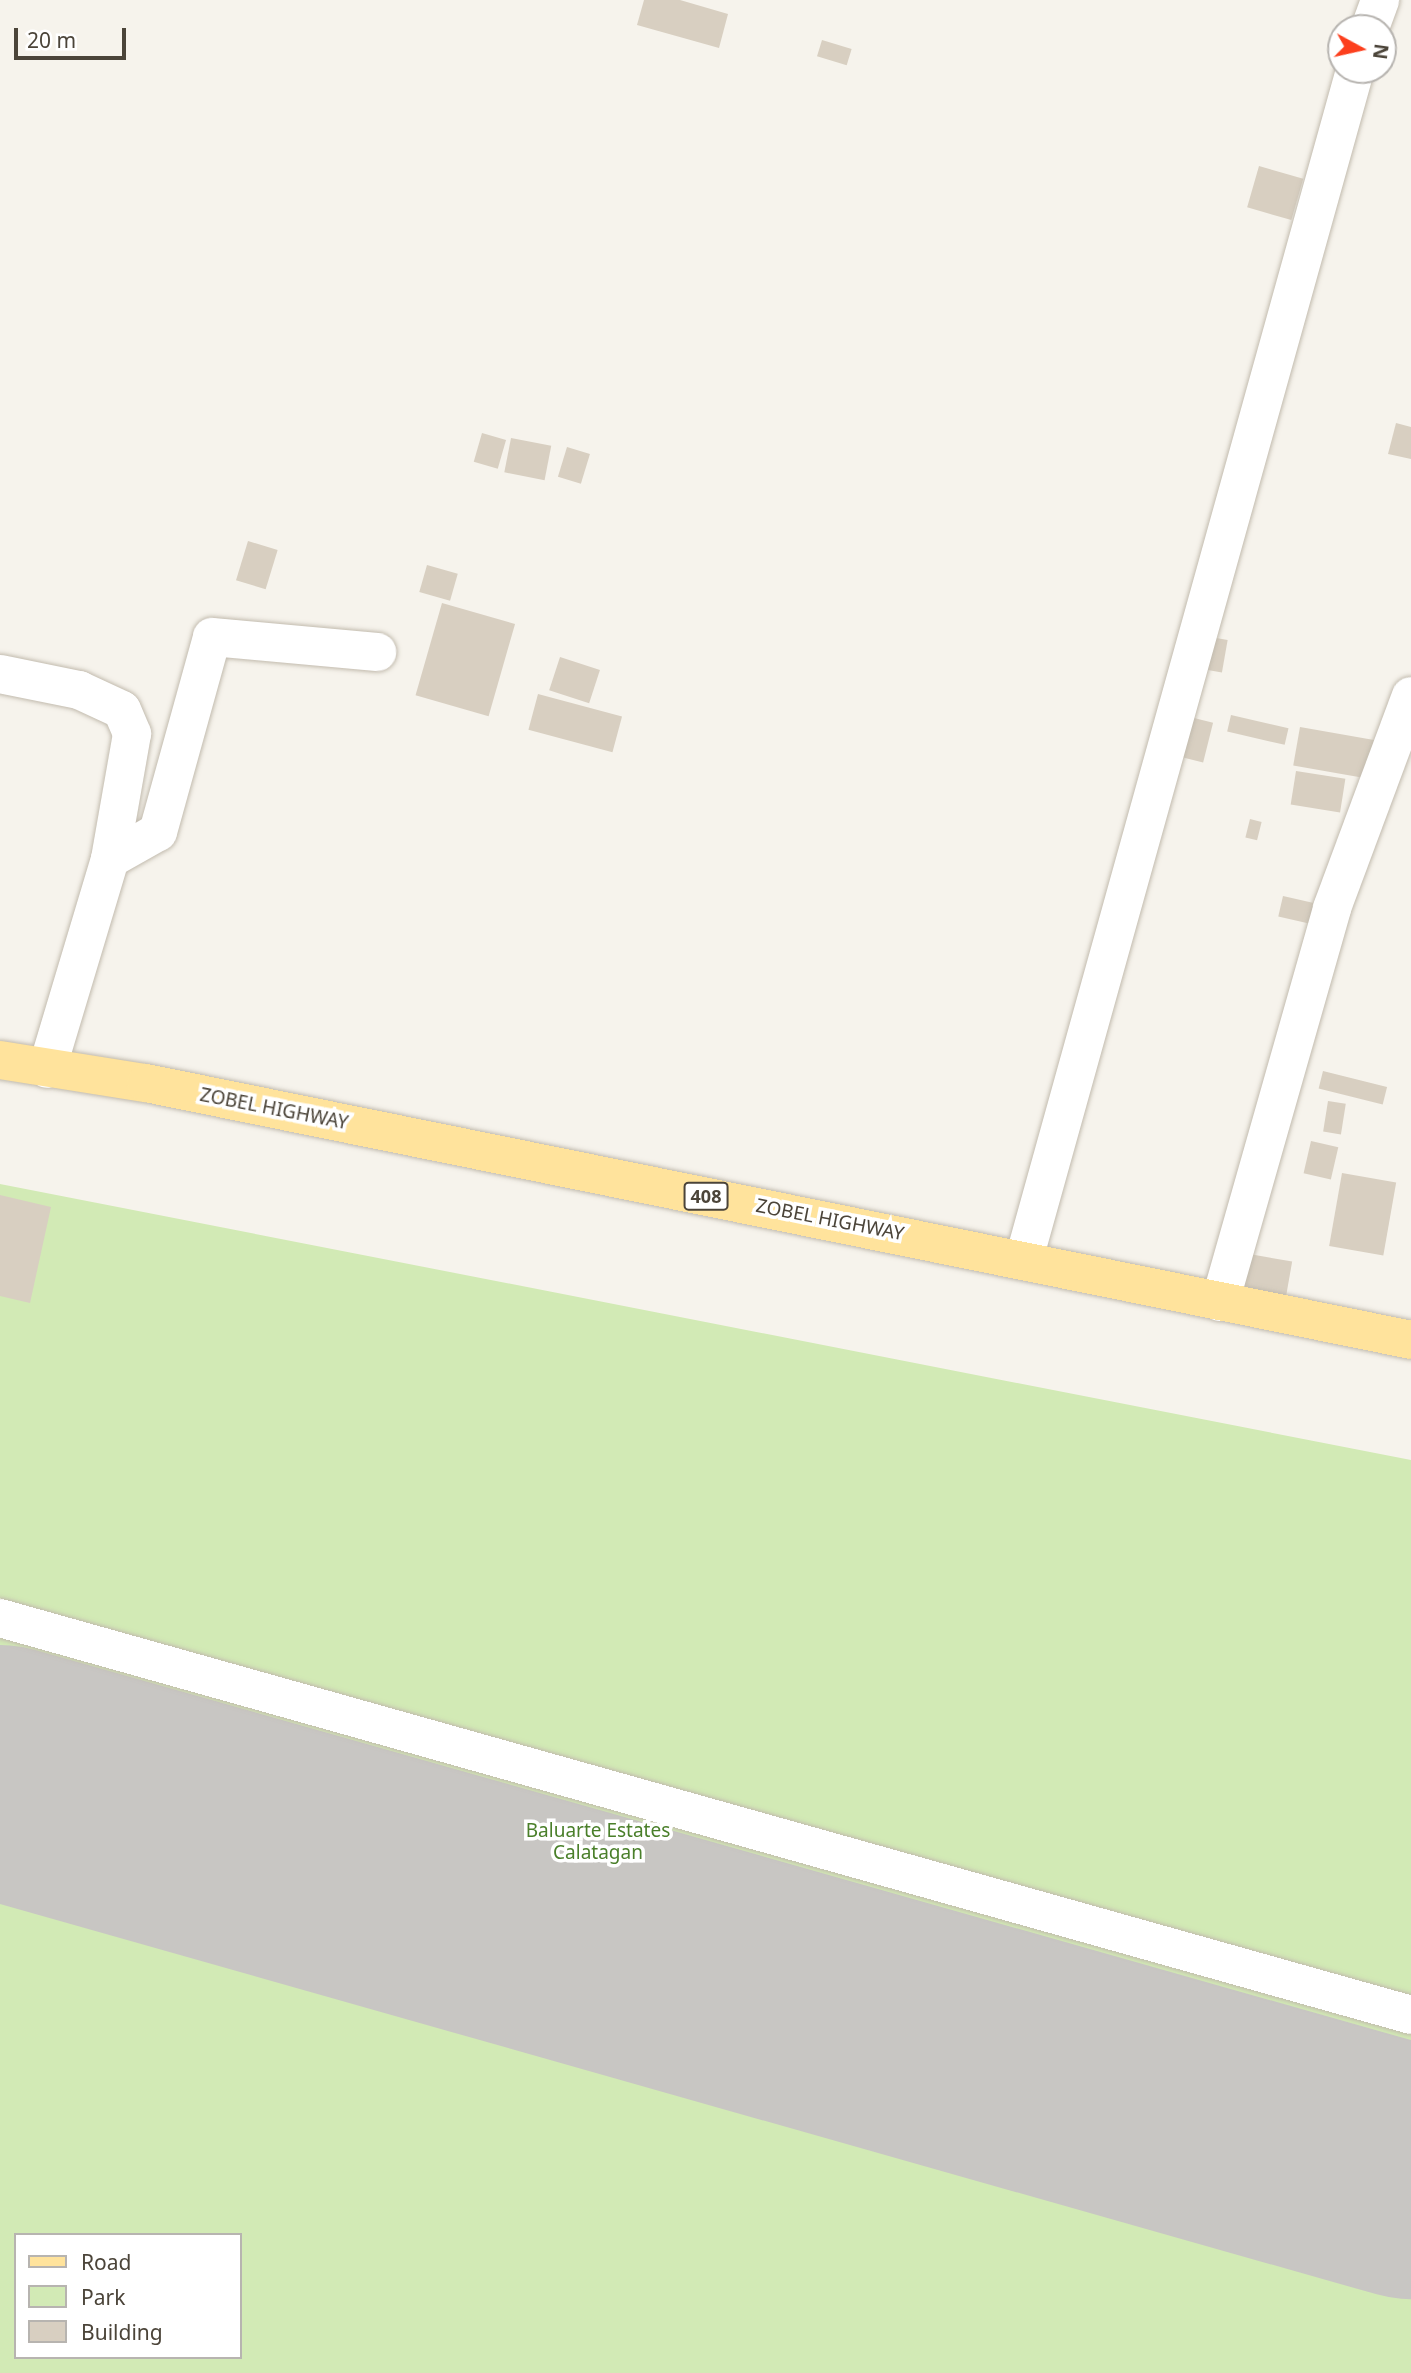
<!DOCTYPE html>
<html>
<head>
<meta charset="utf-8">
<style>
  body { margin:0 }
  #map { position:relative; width:1411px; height:2373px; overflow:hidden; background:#f6f3ec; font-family:"Noto Sans",sans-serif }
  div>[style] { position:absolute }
  .green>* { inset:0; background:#d2eab5 }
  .runway>* { height:254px; margin:-127px; padding:0 127px; transform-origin:127px; border-radius:127px; background:#c8c6c3 }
  .building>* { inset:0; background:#d8cfc1; transform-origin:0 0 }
  .roads { filter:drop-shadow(0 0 2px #c2bbae) drop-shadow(0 0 2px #c2bbae) }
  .minor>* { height:38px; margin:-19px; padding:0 19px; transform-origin:19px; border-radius:19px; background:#fff }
  .major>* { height:38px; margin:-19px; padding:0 19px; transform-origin:19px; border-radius:19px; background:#ffe39c }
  span { translate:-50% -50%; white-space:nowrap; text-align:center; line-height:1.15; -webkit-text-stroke:7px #fff; paint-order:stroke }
  .shield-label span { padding:2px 5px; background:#fff; border:2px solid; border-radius:5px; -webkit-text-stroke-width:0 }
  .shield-label { font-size:18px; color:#4b4439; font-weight:700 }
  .street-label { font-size:19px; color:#4b4439 }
  .park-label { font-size:19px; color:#4a7f2a }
  .legend { position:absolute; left:14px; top:2233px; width:228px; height:126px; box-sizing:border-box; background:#fff; border:2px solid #b7b4b0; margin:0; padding:9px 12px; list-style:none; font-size:21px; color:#4b4439 }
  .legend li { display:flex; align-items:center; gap:14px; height:35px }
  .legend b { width:35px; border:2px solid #b7b4b0 }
  .north { position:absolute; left:1327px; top:14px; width:70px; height:70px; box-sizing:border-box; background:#fff; border:2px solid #b7b4b0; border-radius:50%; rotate:98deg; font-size:19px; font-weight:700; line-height:28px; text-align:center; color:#4b4439 }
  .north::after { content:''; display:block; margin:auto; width:24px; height:32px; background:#fc3f1d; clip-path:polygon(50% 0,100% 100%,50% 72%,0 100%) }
  .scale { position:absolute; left:14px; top:28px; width:112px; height:32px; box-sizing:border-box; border:4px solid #4b4439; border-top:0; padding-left:9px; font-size:21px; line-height:24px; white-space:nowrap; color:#4b4439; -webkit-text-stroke:5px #fff; paint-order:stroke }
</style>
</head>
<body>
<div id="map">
  <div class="green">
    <div style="clip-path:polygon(evenodd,0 1184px,1411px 1460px,1411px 2373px,0 2373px,0 1184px,16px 2235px,240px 2235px,240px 2357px,16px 2357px,16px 2235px)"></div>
  </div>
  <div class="runway">
    <div style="left:0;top:1772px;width:1467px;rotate:15.83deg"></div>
  </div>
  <div class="building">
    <div style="clip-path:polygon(644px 0,680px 0,728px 14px,719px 48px,637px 25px)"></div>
    <div style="left:822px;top:40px;width:31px;height:17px;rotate:17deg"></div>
    <div style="left:1259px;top:166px;width:46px;height:43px;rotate:16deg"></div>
    <div style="clip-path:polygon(1396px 423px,1411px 427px,1411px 459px,1388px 454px)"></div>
    <div style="left:482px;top:433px;width:25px;height:30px;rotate:16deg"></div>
    <div style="left:511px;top:438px;width:41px;height:35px;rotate:11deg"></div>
    <div style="left:567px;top:447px;width:24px;height:31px;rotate:17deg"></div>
    <div style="left:248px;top:541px;width:31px;height:41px;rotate:17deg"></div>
    <div style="left:427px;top:565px;width:32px;height:28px;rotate:16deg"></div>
    <div style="left:442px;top:603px;width:76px;height:96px;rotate:16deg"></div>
    <div style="left:1205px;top:636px;width:23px;height:33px;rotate:10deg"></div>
    <div style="left:560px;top:657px;width:42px;height:35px;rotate:18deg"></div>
    <div style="left:538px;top:694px;width:87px;height:37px;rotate:15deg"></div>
    <div style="left:1182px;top:715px;width:32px;height:41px;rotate:14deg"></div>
    <div style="left:1231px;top:715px;width:59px;height:17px;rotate:13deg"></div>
    <div style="left:1300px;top:727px;width:78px;height:39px;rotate:10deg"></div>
    <div style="left:1296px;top:771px;width:50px;height:34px;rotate:9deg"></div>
    <div style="left:1250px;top:819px;width:12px;height:19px;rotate:14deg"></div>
    <div style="left:1283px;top:896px;width:36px;height:21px;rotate:13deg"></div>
    <div style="left:1323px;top:1071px;width:66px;height:18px;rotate:14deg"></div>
    <div style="left:1328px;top:1101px;width:18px;height:31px;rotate:9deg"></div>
    <div style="left:1311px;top:1141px;width:28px;height:33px;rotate:13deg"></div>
    <div style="left:1342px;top:1173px;width:55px;height:74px;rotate:10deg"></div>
    <div style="clip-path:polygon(0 1195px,51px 1207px,30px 1303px,0 1296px)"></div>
    <div style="left:1238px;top:1252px;width:55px;height:41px;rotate:10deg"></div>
  </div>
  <div class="roads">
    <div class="minor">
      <div style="left:1370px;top:28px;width:30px;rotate:-70deg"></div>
      <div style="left:0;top:674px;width:81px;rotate:11.4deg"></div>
      <div style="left:79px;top:690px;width:47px;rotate:24.9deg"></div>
      <div style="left:122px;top:710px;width:26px;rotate:67deg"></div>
      <div style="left:132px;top:734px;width:127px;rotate:100deg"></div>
      <div style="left:110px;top:859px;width:219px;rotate:106.7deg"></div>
      <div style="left:110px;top:859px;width:55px;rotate:-29.4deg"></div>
      <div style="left:158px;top:832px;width:202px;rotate:-74.5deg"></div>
      <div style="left:212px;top:637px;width:166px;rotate:5.2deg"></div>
      <div style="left:1024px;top:1259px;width:1234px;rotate:-74.44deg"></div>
      <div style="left:1220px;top:1302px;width:410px;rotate:-74.1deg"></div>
      <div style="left:1332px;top:908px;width:226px;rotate:-69.6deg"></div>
      <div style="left:0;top:1618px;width:1466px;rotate:15.71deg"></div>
    </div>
    <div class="major">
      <div style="left:0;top:1060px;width:148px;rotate:9deg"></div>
      <div style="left:146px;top:1083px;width:1291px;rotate:11.48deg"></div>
    </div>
  </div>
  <div class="shield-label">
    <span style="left:706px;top:1196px">408</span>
  </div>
  <div class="street-label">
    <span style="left:274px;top:1109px;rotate:11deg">ZOBEL HIGHWAY</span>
    <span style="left:830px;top:1220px;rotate:11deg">ZOBEL HIGHWAY</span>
  </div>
  <div class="park-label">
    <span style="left:598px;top:1842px">Baluarte Estates<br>Calatagan</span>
  </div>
  <ul class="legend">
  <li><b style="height:9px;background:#ffe39c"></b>Road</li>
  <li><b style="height:19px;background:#d2eab5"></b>Park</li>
  <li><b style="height:19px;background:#d8cfc1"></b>Building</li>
  </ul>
  <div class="north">N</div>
  <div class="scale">20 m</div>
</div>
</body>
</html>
